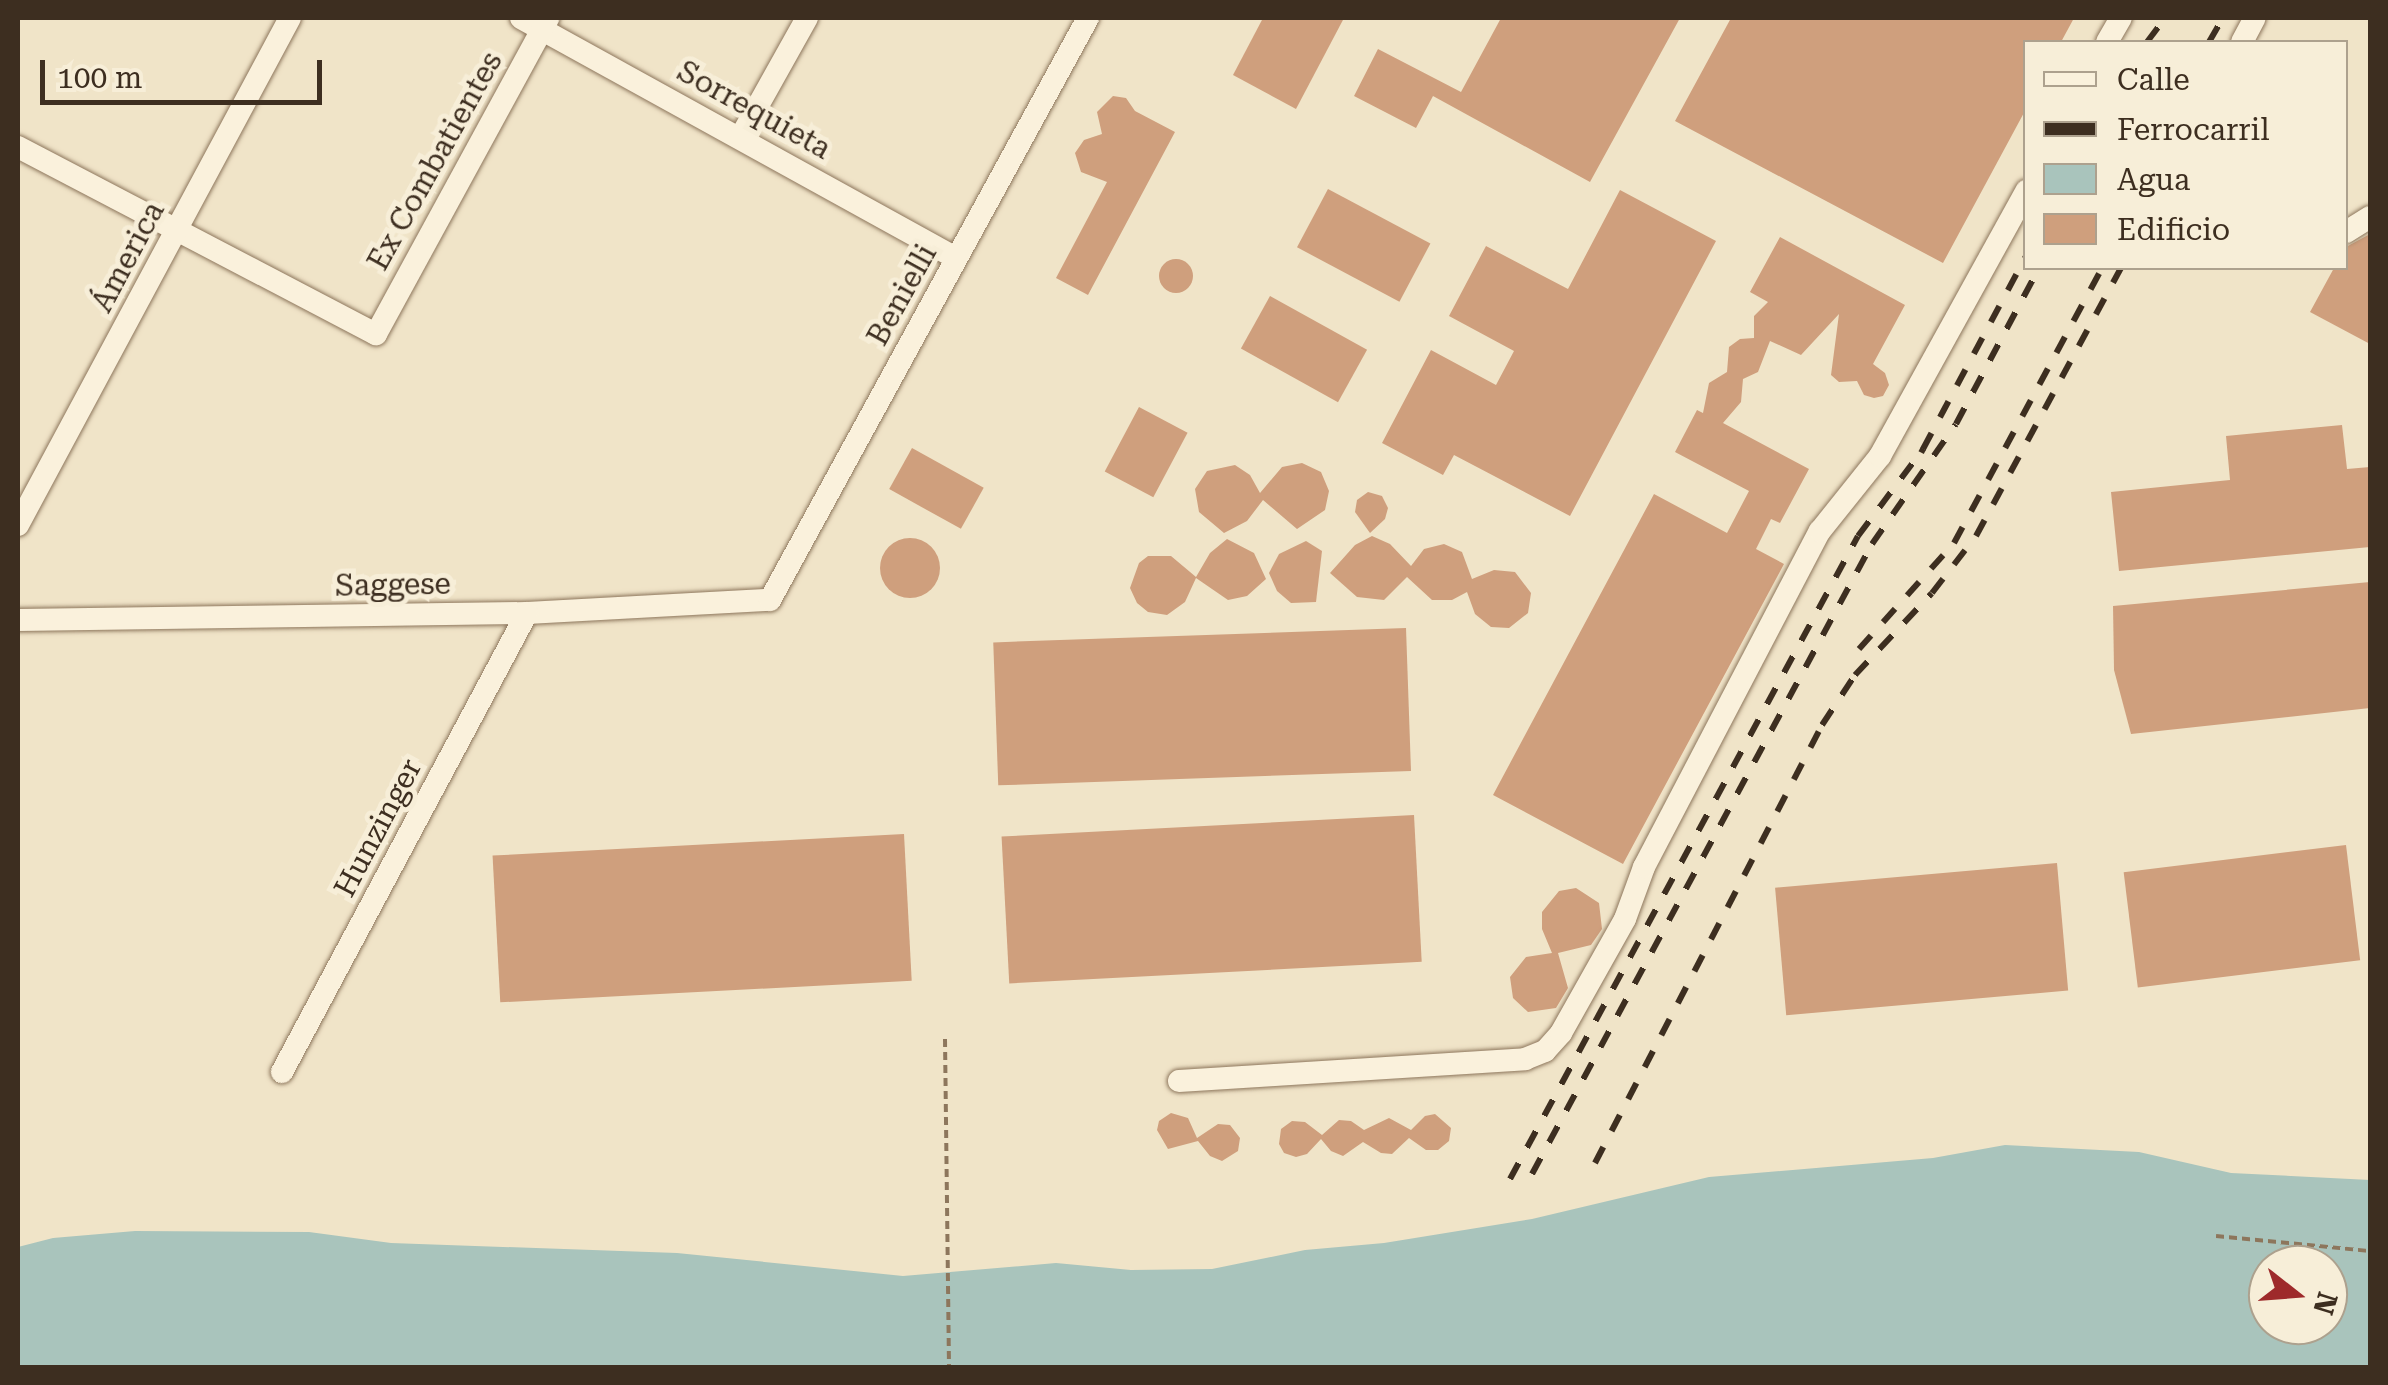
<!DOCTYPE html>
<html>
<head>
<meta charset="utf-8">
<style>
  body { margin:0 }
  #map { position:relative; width:2388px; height:1385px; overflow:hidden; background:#f0e4c8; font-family:"Roboto Serif",serif }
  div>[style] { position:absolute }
  .water>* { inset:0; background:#a9c4bc }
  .building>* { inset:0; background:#cf9f7d; transform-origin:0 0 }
  .round { border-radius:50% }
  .path>* { height:4px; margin-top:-2px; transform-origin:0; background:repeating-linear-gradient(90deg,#8d765c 0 8px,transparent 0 13px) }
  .roads { filter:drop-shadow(0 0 2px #8d765c) drop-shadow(0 0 2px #8d765c) }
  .minor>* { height:22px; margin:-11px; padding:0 11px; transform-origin:11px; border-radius:11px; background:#faf1dc }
  .rail>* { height:6px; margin-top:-3px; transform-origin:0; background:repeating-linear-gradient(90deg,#3d2e20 0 18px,transparent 0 36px) }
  span { translate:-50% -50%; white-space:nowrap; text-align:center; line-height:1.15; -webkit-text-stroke:10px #f7eed8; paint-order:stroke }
  .street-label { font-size:30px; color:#3d2e20 }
  .frame { position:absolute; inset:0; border:20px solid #3d2e20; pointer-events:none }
  .legend { position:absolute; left:2023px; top:40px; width:325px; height:230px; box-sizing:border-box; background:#f7eed8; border:2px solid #ada18e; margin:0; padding:12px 18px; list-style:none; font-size:30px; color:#3d2e20 }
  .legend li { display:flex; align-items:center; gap:20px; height:50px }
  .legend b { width:50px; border:2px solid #ada18e }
  .north { position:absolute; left:2248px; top:1245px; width:100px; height:100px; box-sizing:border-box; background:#f7eed8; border:2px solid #ada18e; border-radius:50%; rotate:107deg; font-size:28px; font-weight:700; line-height:40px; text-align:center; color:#3d2e20 }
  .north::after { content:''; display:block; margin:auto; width:35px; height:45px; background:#9e2a2b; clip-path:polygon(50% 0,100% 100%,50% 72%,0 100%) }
  .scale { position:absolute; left:40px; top:60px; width:282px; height:45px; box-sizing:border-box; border:5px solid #3d2e20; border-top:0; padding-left:12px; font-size:30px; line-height:35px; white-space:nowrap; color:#3d2e20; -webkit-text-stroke:8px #f7eed8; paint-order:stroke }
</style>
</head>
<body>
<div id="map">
  <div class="water">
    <div style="clip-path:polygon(evenodd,2005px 1145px,2139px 1152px,2231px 1173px,2370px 1180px,2370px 1367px,18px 1367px,18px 1247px,53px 1238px,135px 1231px,309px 1232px,391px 1243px,677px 1253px,903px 1276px,1056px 1263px,1131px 1270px,1212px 1269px,1305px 1250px,1384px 1243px,1532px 1219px,1709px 1177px,1933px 1158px,2005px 1145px,2268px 1265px,2328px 1265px,2328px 1325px,2268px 1325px,2268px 1265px)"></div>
  </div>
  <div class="building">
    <div style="clip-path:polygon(1263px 18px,1344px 18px,1296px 109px,1233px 75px)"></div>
    <div style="clip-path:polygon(1501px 18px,1680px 18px,1590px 182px,1433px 96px,1416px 128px,1354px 96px,1378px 49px,1461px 92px)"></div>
    <div style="clip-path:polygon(1731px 18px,2074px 18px,2061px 42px,2026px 42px,2026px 109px,1943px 263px,1675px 121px)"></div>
    <div style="clip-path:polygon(1113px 96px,1126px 98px,1135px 111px,1175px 132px,1088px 295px,1056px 278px,1107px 182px,1081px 172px,1075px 153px,1084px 140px,1102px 134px,1097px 112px)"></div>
    <div style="left:1328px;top:189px;width:116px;height:66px;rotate:28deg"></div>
    <div style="clip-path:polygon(1620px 190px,1716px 241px,1570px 516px,1454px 455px,1443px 475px,1382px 443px,1431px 350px,1496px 385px,1514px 351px,1449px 316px,1486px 246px,1568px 289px)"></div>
    <div style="clip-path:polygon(2370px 234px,2370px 344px,2310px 312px,2334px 268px,2346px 268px,2346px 247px)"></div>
    <div style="clip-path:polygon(1780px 237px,1905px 305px,1873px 364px,1885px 373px,1889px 385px,1883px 396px,1874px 398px,1864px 395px,1857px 381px,1839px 382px,1831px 375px,1839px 314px,1801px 355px,1770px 341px,1758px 372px,1743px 379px,1741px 402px,1723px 423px,1809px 469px,1780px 523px,1771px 519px,1756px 549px,1784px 564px,1623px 864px,1493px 795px,1654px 494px,1727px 533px,1749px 491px,1675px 452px,1697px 410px,1703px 413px,1709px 383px,1727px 372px,1729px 347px,1740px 339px,1754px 338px,1754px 316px,1768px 302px,1750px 292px)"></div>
    <div class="round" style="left:1159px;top:259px;width:34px;height:34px"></div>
    <div style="left:1270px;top:296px;width:111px;height:60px;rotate:29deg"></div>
    <div style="left:1139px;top:407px;width:55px;height:73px;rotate:28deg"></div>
    <div style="clip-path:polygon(2342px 425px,2347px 469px,2370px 467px,2370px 547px,2119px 571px,2111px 492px,2230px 480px,2226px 436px)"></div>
    <div style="left:912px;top:448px;width:82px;height:47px;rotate:29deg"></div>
    <div style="clip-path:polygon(1302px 463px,1321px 472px,1329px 491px,1325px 510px,1297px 529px,1263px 500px,1247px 521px,1224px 533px,1199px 512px,1195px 489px,1207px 471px,1235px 465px,1250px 475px,1260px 493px,1282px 467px)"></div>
    <div style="clip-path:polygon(1368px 492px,1382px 496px,1388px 508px,1385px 519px,1370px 533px,1355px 512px,1357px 500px)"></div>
    <div style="clip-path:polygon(1372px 536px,1390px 544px,1411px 566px,1424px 549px,1444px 544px,1462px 552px,1472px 579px,1494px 570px,1515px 572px,1531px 593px,1528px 613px,1509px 628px,1491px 627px,1475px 614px,1467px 592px,1452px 600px,1432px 600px,1407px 577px,1384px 600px,1357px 597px,1330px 573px,1355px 545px)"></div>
    <div class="round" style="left:880px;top:538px;width:60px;height:60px"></div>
    <div style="clip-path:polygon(1227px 539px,1254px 553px,1266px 579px,1247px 596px,1228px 600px,1196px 578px,1185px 602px,1167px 615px,1148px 612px,1137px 603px,1130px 588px,1139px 563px,1148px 556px,1171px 556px,1196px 577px,1210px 553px)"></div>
    <div style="clip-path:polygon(1306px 541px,1322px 551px,1316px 602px,1291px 603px,1277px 591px,1269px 573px,1279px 554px)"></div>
    <div style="clip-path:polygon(2370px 582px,2370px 708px,2131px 734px,2114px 670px,2113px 606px)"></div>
    <div style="left:1406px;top:628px;width:143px;height:413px;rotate:88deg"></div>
    <div style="left:1414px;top:815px;width:147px;height:413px;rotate:87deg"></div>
    <div style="left:904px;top:834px;width:147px;height:412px;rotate:87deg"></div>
    <div style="left:2346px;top:845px;width:116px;height:224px;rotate:83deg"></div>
    <div style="left:2057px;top:863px;width:128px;height:283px;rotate:85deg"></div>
    <div style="clip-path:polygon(1576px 888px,1599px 903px,1602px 929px,1591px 945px,1558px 953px,1568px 988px,1556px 1008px,1528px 1012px,1513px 998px,1510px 977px,1526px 957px,1552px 953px,1542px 929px,1542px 912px,1559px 891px)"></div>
    <div style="clip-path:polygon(1171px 1113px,1188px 1118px,1197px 1138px,1218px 1124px,1230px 1125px,1240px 1138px,1238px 1151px,1222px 1161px,1210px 1156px,1198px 1141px,1168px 1149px,1157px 1130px,1159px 1121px)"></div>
    <div style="clip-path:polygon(1435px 1114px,1451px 1128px,1449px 1141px,1438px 1150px,1426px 1150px,1409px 1138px,1392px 1154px,1381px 1153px,1363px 1142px,1343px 1156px,1331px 1151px,1321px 1139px,1307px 1154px,1296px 1157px,1284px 1153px,1279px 1144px,1281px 1129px,1292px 1121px,1305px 1122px,1322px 1135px,1339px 1120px,1351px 1121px,1364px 1130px,1389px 1118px,1411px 1130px,1425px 1116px)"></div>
  </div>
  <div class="path">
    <div style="left:945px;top:1039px;width:329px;rotate:89.3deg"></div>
    <div style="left:2216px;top:1236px;width:155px;rotate:5.6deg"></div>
  </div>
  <div class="roads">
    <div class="minor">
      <div style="left:521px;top:18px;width:497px;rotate:28.9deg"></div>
      <div style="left:2107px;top:42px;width:28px;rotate:-60deg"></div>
      <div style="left:2242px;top:42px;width:27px;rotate:-62deg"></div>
      <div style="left:741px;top:136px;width:135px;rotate:-60.8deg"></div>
      <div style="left:18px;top:147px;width:404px;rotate:27.6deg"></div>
      <div style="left:376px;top:334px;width:360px;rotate:-61.4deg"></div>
      <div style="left:2346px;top:232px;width:28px;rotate:-32deg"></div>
      <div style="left:18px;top:525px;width:575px;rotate:-61.79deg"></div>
      <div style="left:18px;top:620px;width:509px;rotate:-0.79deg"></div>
      <div style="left:527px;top:613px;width:243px;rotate:-3.1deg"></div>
      <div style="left:770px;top:600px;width:663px;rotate:-61.35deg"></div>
      <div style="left:282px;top:1072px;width:520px;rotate:-61.91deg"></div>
      <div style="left:1179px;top:1081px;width:347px;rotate:-3.6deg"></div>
      <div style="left:1525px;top:1059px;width:22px;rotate:-22deg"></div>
      <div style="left:1545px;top:1051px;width:24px;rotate:-48deg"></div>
      <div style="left:1561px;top:1033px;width:131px;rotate:-60.7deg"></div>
      <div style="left:1625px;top:919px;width:55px;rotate:-69.9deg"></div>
      <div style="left:1644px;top:867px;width:379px;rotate:-62.4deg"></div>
      <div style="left:1820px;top:531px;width:96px;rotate:-51.3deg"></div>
      <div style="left:1880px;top:456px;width:303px;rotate:-61.1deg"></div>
    </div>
  </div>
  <div class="rail">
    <div style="left:2147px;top:42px;width:30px;rotate:-53deg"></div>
    <div style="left:2209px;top:42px;width:28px;rotate:-60deg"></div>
    <div style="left:1923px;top:449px;width:219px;rotate:-61.9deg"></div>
    <div style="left:1859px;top:649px;width:142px;rotate:-48.1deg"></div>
    <div style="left:1954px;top:543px;width:312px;rotate:-61.7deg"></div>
    <div style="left:1595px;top:1163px;width:493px;rotate:-62.6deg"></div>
    <div style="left:1822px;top:725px;width:60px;rotate:-56.6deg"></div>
    <div style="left:1855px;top:675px;width:112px;rotate:-46.8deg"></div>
    <div style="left:1932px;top:593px;width:72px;rotate:-52.3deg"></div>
    <div style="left:1976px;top:536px;width:305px;rotate:-61.6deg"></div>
    <div style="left:1532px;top:1174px;width:716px;rotate:-61.65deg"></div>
    <div style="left:1872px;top:544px;width:146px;rotate:-55deg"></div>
    <div style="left:1956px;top:424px;width:177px;rotate:-62deg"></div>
    <div style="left:1510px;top:1179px;width:731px;rotate:-61.58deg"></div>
    <div style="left:1858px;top:536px;width:109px;rotate:-53.2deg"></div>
    <div style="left:1923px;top:449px;width:4px;rotate:117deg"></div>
  </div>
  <div class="street-label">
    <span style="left:754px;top:110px;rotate:29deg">Sorrequieta</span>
    <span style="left:435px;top:161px;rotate:-61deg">Ex Combatientes</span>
    <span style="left:128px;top:257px;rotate:-62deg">Ámerica</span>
    <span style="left:902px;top:295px;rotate:-61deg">Benielli</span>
    <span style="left:393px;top:585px;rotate:-1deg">Saggese</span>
    <span style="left:378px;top:828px;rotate:-62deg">Hunzinger</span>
  </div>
  <div class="frame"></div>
  <ul class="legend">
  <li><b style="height:12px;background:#faf1dc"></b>Calle</li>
  <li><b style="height:12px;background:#3d2e20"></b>Ferrocarril</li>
  <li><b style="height:28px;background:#a9c4bc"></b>Agua</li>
  <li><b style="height:28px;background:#cf9f7d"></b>Edificio</li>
  </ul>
  <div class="north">N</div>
  <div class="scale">100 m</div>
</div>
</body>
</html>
